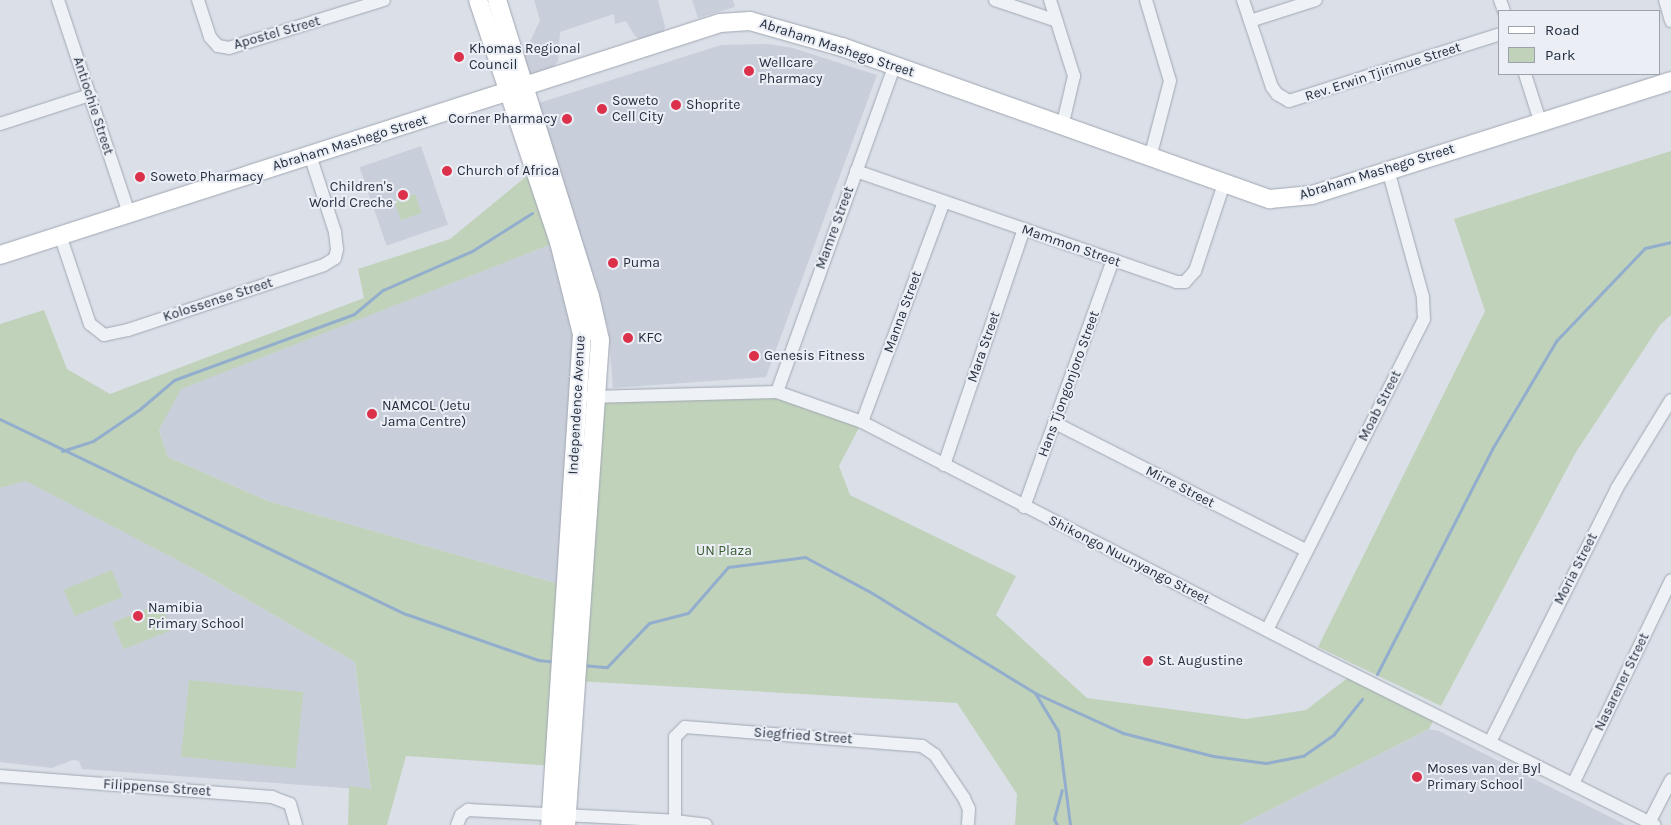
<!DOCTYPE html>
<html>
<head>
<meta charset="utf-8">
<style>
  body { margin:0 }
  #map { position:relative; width:1671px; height:825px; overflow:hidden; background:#dbe0e8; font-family:Karla,sans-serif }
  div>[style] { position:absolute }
  .built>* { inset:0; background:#c9cfda; transform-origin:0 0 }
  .green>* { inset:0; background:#c1d2bb; transform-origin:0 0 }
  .stream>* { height:3px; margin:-1.5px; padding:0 1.5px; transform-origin:1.5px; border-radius:1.5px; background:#92aecc }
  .roads { filter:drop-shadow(0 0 1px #a0a7b2) drop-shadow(0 0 1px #a0a7b2) }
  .street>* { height:12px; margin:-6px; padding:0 6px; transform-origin:6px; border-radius:6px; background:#eef1f5 }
  .secondary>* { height:18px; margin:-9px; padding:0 9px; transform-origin:9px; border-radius:9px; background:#fff }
  .dots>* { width:14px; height:14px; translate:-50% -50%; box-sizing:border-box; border:2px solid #ebeff5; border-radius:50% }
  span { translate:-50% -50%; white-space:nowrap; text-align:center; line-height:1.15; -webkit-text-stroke:4px #ebeff5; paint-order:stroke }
  .street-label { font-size:14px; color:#242e3f }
  .poi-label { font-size:14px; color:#242e3f }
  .left { translate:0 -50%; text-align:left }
  .right { translate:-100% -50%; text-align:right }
  .park-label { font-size:14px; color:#385c30 }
  .legend { position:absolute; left:1498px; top:10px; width:162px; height:65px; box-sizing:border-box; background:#ebeff5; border:1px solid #9ba2ac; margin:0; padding:6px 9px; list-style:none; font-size:15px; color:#242e3f }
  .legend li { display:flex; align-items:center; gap:10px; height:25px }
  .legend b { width:25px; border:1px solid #9ba2ac }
</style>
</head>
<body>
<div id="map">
  <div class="built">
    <div style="clip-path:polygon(534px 0,658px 0,665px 26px,663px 34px,643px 41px,634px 35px,626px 21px,615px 24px,614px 14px,560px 32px,558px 61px,554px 66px,532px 74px,527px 71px,523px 57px,540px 20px)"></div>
    <div style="clip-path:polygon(692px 0,733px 0,735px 7px,698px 18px)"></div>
    <div style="clip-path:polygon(768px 44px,793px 48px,877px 75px,766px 377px,613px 388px,608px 328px,539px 103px,721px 45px)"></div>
    <div style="left:421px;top:146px;width:83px;height:65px;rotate:71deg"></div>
    <div style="clip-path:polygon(557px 242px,575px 302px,566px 586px,268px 501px,168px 457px,159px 430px,180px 389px)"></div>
    <div style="clip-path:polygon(26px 480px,196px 570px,355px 662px,371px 790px,82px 769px,79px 761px,73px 760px,52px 768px,0 762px,0 488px)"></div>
    <div style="clip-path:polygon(1429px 729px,1439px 731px,1626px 825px,1240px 825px)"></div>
  </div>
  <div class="green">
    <div style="clip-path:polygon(1671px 151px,1671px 315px,1660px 325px,1576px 452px,1441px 706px,1318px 647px,1485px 311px,1454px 219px)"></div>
    <div style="clip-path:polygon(534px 170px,557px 242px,181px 389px,159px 430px,168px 457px,268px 501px,566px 586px,554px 766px,406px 756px,387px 825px,348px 825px,349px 786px,371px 789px,355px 662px,196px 570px,26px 481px,0 488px,0 324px,44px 310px,67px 369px,110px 394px,364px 298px,358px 269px,450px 239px)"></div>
    <div style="left:415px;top:194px;width:20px;height:22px;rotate:70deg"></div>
    <div style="clip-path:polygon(767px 391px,862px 422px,839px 466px,850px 495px,1016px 576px,996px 615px,1087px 698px,1246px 719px,1306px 710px,1354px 673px,1437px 713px,1429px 729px,1240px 825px,1015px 825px,1017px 794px,957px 703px,576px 681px,596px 397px)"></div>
    <div style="left:112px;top:570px;width:29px;height:52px;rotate:68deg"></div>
    <div style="left:161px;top:603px;width:29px;height:52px;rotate:68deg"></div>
    <div style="left:189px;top:680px;width:115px;height:77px;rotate:6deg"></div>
  </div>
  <div class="stream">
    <div style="left:0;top:419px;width:450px;rotate:25.7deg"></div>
    <div style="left:406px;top:614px;width:140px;rotate:19.2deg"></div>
    <div style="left:538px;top:660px;width:18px;rotate:6deg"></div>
    <div style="left:62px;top:451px;width:33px;rotate:-18deg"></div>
    <div style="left:93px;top:441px;width:57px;rotate:-34.2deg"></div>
    <div style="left:140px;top:409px;width:45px;rotate:-40.5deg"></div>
    <div style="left:174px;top:380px;width:192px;rotate:-20.1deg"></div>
    <div style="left:354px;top:314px;width:38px;rotate:-40deg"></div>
    <div style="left:383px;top:290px;width:97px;rotate:-23.7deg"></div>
    <div style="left:472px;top:251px;width:71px;rotate:-32.3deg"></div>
    <div style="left:582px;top:665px;width:25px;rotate:5deg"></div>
    <div style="left:607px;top:667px;width:61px;rotate:-46.3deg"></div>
    <div style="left:649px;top:623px;width:40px;rotate:-14.4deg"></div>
    <div style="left:688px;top:613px;width:61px;rotate:-49deg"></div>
    <div style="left:728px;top:567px;width:78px;rotate:-7.4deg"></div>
    <div style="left:805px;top:557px;width:76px;rotate:28.2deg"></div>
    <div style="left:872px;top:593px;width:191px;rotate:31.5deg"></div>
    <div style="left:1035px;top:693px;width:97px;rotate:24.4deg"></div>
    <div style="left:1123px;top:733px;width:93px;rotate:14.3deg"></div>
    <div style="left:1213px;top:756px;width:53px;rotate:7.5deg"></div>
    <div style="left:1266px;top:763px;width:38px;rotate:-11deg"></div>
    <div style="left:1303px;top:756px;width:38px;rotate:-35deg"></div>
    <div style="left:1334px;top:734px;width:45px;rotate:-51.3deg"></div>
    <div style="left:1377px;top:674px;width:253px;rotate:-62.9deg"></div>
    <div style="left:1492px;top:449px;width:126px;rotate:-59.3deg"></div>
    <div style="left:1556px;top:341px;width:129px;rotate:-46.3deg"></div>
    <div style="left:1645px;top:248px;width:27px;rotate:-13deg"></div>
    <div style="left:1035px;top:693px;width:44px;rotate:58.8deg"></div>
    <div style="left:1058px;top:731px;width:95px;rotate:82.7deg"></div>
    <div style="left:1057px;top:825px;width:7px;rotate:-117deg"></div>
    <div style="left:1054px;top:819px;width:30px;rotate:-75deg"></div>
  </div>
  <div class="roads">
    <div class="street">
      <div style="left:58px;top:0;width:225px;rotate:71.6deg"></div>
      <div style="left:198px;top:0;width:39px;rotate:72deg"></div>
      <div style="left:210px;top:37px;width:12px;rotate:48deg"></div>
      <div style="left:218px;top:46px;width:11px;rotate:10deg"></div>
      <div style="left:229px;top:48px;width:162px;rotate:-17.2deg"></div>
      <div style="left:995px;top:0;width:65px;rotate:18.7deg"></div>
      <div style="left:1050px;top:0;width:80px;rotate:72.5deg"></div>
      <div style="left:1074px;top:76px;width:52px;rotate:103.2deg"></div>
      <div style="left:1146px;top:0;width:84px;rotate:73.5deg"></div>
      <div style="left:1170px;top:81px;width:80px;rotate:104.6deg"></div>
      <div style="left:1243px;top:0;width:92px;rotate:71.6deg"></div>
      <div style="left:1272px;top:87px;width:9px;rotate:54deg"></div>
      <div style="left:1277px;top:94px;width:14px;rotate:30deg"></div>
      <div style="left:1289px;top:101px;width:221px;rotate:-17.6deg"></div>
      <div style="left:1500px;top:0;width:12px;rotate:70deg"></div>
      <div style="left:1665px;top:0;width:22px;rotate:74deg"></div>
      <div style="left:1250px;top:21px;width:69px;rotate:-17.7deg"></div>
      <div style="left:1525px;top:74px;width:49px;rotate:72.3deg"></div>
      <div style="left:0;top:124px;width:95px;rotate:-17.9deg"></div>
      <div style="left:856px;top:171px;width:339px;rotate:19.1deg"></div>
      <div style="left:1176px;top:282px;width:9px"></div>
      <div style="left:1185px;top:282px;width:15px;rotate:-48deg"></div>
      <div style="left:1195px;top:271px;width:92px;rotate:-71.6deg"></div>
      <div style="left:60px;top:235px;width:94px;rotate:71.4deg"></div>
      <div style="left:90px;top:324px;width:18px;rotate:38deg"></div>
      <div style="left:104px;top:335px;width:25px;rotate:-12deg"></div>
      <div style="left:128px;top:330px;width:206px;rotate:-18.3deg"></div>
      <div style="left:324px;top:265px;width:13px;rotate:-32deg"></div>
      <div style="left:335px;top:258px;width:9px;rotate:-77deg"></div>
      <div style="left:337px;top:249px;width:17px;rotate:-97deg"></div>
      <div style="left:335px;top:232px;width:81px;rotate:-108deg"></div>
      <div style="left:777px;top:392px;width:348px;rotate:-70.2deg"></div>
      <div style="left:590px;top:397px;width:187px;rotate:-1.5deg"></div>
      <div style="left:777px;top:392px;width:90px;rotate:19.4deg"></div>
      <div style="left:862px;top:422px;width:507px;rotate:27.22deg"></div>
      <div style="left:1313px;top:654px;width:382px;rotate:26.6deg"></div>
      <div style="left:862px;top:422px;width:235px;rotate:-69.6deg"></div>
      <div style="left:1055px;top:423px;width:280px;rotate:26.9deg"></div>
      <div style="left:944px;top:465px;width:249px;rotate:-71.3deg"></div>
      <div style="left:1024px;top:507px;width:263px;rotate:-70.2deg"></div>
      <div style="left:1267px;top:630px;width:348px;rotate:-63.2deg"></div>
      <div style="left:1424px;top:319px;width:22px;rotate:-93deg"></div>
      <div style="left:1423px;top:297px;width:132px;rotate:-105.4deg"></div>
      <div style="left:1490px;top:742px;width:284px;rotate:-63.4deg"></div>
      <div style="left:1617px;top:488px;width:103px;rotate:-58.5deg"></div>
      <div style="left:0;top:776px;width:273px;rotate:4.4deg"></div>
      <div style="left:272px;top:797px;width:19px;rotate:21deg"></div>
      <div style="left:290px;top:804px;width:22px;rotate:74deg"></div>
      <div style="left:1573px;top:784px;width:226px;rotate:-64.3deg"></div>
      <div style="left:675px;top:821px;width:84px;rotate:-90deg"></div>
      <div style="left:675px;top:737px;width:14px;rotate:-45deg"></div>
      <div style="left:685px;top:727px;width:238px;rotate:4.6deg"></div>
      <div style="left:922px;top:746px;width:16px;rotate:35deg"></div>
      <div style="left:935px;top:755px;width:52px;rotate:56deg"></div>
      <div style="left:964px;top:798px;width:12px;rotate:66deg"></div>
      <div style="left:969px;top:809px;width:16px;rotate:94deg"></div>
      <div style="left:1650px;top:821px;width:46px;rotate:-62.9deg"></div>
      <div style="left:457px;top:825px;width:11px;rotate:-68deg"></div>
      <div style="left:461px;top:815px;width:9px;rotate:-36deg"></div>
      <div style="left:468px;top:810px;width:207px;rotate:3deg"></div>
      <div style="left:675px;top:821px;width:31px;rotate:7deg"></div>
    </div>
    <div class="secondary">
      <div style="left:478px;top:0;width:255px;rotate:71.5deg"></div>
      <div style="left:559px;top:242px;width:95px;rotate:76deg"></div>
      <div style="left:582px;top:334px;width:492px;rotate:93.7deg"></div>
      <div style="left:497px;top:0;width:310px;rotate:72.6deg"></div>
      <div style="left:590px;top:296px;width:45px;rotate:77.2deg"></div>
      <div style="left:600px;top:340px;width:486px;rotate:94deg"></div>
      <div style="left:0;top:255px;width:756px;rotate:-17.86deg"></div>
      <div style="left:720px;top:23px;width:30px;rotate:-4deg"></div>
      <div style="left:750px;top:21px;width:96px;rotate:15.8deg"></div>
      <div style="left:842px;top:47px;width:454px;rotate:19.6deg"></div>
      <div style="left:1270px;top:199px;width:42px;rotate:-5.4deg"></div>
      <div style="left:1312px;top:195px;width:377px;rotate:-17.6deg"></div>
    </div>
  </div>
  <div class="dots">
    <div style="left:459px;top:57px;background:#dc314b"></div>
    <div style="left:749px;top:71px;background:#dc314b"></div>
    <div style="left:676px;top:105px;background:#dc314b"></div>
    <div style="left:602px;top:109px;background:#dc314b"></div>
    <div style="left:567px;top:119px;background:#dc314b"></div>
    <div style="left:447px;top:171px;background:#dc314b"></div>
    <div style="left:140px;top:177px;background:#dc314b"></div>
    <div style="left:403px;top:195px;background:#dc314b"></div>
    <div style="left:613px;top:263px;background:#dc314b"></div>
    <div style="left:628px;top:338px;background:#dc314b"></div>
    <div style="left:754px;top:356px;background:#dc314b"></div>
    <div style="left:372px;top:414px;background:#dc314b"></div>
    <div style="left:138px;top:616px;background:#dc314b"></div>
    <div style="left:1148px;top:661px;background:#dc314b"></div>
    <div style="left:1417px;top:777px;background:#dc314b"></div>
  </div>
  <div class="street-label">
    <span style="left:277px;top:33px;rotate:-16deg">Apostel Street</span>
    <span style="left:837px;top:48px;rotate:18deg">Abraham Mashego Street</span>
    <span style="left:1383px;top:72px;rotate:-18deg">Rev. Erwin Tjirimue Street</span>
    <span style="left:93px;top:106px;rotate:72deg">Antiochie Street</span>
    <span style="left:350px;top:143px;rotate:-17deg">Abraham Mashego Street</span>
    <span style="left:1377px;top:172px;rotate:-17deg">Abraham Mashego Street</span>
    <span style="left:835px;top:228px;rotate:-70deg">Mamre Street</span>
    <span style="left:1071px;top:246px;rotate:19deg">Mammon Street</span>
    <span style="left:218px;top:300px;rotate:-18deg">Kolossense Street</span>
    <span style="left:903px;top:312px;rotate:-70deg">Manna Street</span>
    <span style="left:984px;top:347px;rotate:-71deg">Mara Street</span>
    <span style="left:1069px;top:384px;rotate:-70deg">Hans Tjongonjoro Street</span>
    <span style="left:577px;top:405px;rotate:-87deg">Independence Avenue</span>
    <span style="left:1380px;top:406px;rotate:-63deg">Moab Street</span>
    <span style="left:1180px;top:487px;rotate:27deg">Mirre Street</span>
    <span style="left:1129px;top:560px;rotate:27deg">Shikongo Nuunyango Street</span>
    <span style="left:1576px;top:569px;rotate:-63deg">Moria Street</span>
    <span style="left:1622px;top:682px;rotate:-64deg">Nasarener Street</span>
    <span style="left:803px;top:736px;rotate:4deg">Siegfried Street</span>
    <span style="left:157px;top:788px;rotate:4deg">Filippense Street</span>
  </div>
  <div class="poi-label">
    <span class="left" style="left:469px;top:57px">Khomas Regional<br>Council</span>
    <span class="left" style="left:759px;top:71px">Wellcare<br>Pharmacy</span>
    <span class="left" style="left:612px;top:109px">Soweto<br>Cell City</span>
    <span class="left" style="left:686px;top:105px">Shoprite</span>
    <span class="right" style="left:557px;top:119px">Corner Pharmacy</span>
    <span class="left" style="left:457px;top:171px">Church of Africa</span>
    <span class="left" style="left:150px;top:177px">Soweto Pharmacy</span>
    <span class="right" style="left:393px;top:195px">Children's<br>World Creche</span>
    <span class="left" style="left:623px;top:263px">Puma</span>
    <span class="left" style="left:638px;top:338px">KFC</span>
    <span class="left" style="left:764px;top:356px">Genesis Fitness</span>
    <span class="left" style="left:382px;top:414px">NAMCOL (Jetu<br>Jama Centre)</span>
    <span class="left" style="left:148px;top:616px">Namibia<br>Primary School</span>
    <span class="left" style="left:1158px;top:661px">St. Augustine</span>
    <span class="left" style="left:1427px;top:777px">Moses van der Byl<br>Primary School</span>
  </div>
  <div class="park-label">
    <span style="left:724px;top:551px">UN Plaza</span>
  </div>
  <ul class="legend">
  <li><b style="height:6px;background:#fff"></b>Road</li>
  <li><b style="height:14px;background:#c1d2bb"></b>Park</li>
  </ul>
</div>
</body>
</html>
